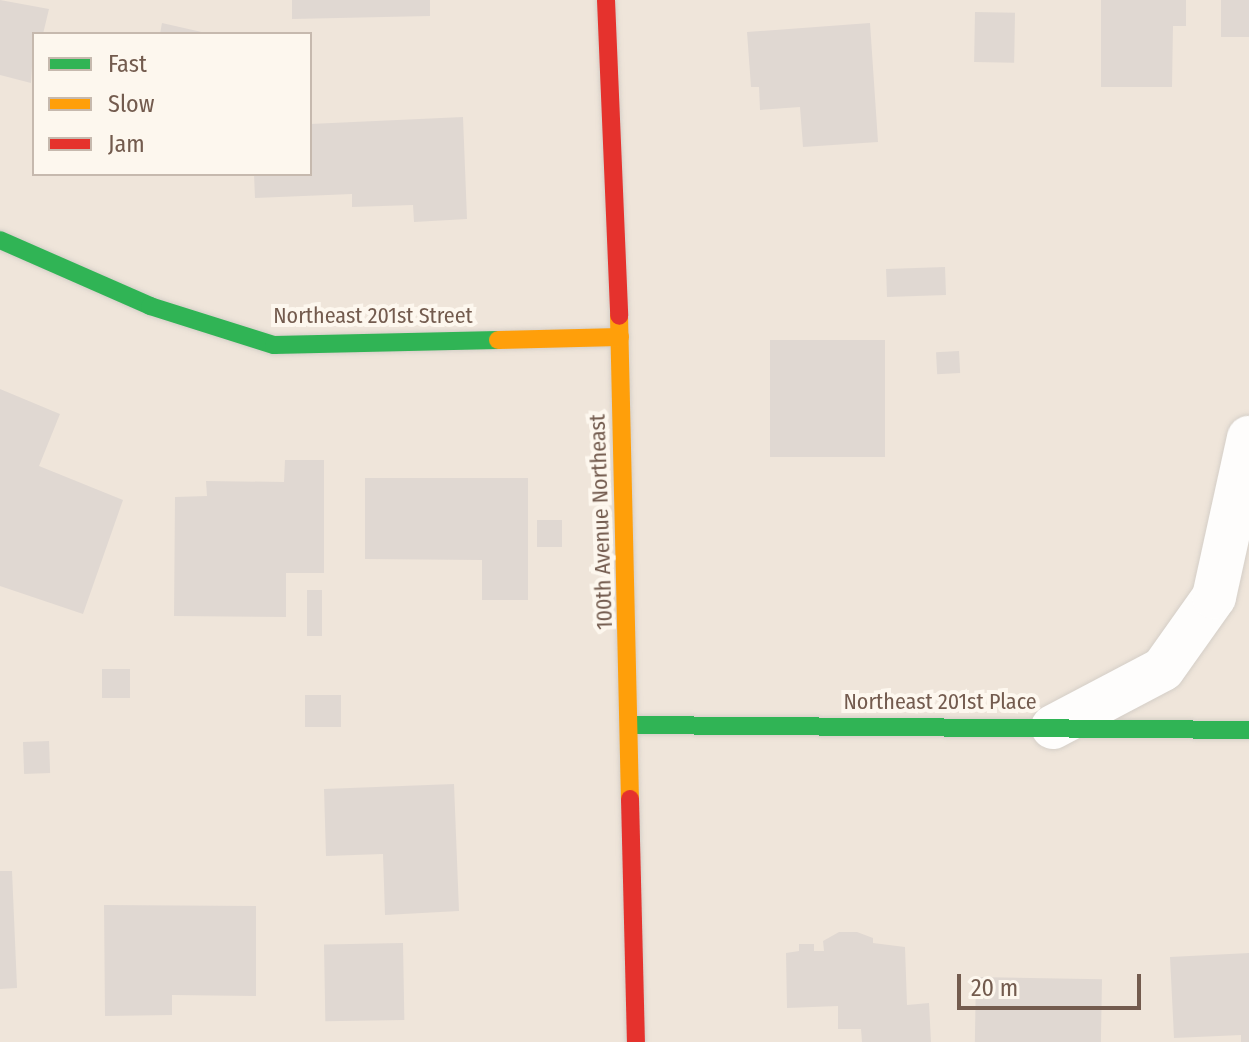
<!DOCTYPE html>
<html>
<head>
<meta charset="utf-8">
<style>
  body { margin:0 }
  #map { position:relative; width:1249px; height:1042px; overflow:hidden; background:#f7f2ec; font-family:"Fira Sans Condensed",sans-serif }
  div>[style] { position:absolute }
  .residential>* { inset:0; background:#efe5da }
  .building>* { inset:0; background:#e0d8d2; transform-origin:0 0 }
  .roads { filter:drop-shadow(0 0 2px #d4cec7) drop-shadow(0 0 2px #d4cec7) }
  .street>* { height:44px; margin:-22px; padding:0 22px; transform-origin:22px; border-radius:22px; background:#fefdfc }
  .fast>* { height:18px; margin:-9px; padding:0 9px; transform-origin:9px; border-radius:9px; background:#30b455 }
  .slow>* { height:18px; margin:-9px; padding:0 9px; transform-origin:9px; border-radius:9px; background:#ff9f0a }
  .jam>* { height:18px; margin:-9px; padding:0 9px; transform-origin:9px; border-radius:9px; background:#e5322d }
  span { translate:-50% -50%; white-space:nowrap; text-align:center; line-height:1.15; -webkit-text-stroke:8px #fdf7ee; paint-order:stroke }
  .street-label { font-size:22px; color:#735b4e }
  .legend { position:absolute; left:32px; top:32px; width:280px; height:144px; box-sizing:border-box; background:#fdf7ee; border:2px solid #c6b9ae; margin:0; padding:10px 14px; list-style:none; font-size:24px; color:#735b4e }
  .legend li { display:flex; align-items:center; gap:16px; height:40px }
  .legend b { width:40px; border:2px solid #c6b9ae }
  .scale { position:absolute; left:957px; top:974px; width:184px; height:36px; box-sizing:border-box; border:4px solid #735b4e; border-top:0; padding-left:10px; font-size:24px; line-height:28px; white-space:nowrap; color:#735b4e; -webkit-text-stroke:6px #fdf7ee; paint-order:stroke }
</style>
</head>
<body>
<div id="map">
  <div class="residential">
    <div style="clip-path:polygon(evenodd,0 0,1249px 0,1249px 1042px,0 1042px,0 0,34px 34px,310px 34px,310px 174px,34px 174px,34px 34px)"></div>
  </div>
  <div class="building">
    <div style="clip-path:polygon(0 0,49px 9px,43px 34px,34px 34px,31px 83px,0 75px)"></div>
    <div style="clip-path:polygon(292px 0,430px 0,430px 16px,292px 19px)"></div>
    <div style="clip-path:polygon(1101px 0,1186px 0,1186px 26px,1173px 26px,1172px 87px,1101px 87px)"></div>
    <div style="left:1221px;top:0;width:28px;height:37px"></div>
    <div style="left:975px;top:12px;width:40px;height:50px;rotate:1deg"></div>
    <div style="clip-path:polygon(162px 23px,206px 33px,206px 34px,160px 34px)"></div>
    <div style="clip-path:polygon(870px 23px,878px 142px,803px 147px,800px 107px,760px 110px,759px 87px,751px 87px,747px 32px)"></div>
    <div style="clip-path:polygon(463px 117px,467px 219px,414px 222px,413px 205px,352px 207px,352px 194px,255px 198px,254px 174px,310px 174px,310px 124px)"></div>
    <div style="left:945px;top:267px;width:28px;height:59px;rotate:88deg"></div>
    <div style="left:885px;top:340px;width:117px;height:115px;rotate:90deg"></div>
    <div style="left:959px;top:351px;width:22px;height:23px;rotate:87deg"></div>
    <div style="clip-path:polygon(0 389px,60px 414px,39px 466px,123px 500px,83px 614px,0 586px)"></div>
    <div style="clip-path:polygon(285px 460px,324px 460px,324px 573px,286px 573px,286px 617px,174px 616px,175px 497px,207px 496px,206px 481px,284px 482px)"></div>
    <div style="clip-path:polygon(365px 478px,528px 478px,528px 600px,482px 600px,482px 560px,365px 559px)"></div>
    <div style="left:537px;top:520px;width:25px;height:27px"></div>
    <div style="left:322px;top:590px;width:46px;height:15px;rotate:90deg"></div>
    <div style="left:102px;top:669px;width:28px;height:29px"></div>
    <div style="left:341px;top:695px;width:32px;height:36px;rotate:90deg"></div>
    <div style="left:49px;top:741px;width:32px;height:26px;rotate:88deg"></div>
    <div style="clip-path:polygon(454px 784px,459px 911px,385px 915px,383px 854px,326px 856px,324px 789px)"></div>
    <div style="clip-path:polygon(0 871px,12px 871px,17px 988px,0 989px)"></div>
    <div style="clip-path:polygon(104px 905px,256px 906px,256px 996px,172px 995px,172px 1015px,105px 1016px)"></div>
    <div style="clip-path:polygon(839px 932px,857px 932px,873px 938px,873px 943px,905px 947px,907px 1005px,929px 1003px,931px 1042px,862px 1042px,861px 1029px,838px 1029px,838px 1006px,787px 1008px,786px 953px,799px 951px,799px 944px,814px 944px,814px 951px,824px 951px,823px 941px)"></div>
    <div style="left:403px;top:943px;width:77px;height:79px;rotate:89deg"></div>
    <div style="clip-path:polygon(1249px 953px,1249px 1042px,1241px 1042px,1241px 1035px,1174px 1038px,1170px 957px)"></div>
    <div style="left:976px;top:977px;width:126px;height:65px;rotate:1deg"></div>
  </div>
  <div class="roads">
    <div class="street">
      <div style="left:1053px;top:727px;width:124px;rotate:-27.8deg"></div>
      <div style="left:1163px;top:669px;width:88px;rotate:-54.7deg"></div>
      <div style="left:1214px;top:597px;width:163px;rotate:-77.6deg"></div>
    </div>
    <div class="fast">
      <div style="left:0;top:240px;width:164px;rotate:23.7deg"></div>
      <div style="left:150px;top:306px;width:130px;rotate:17.5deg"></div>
      <div style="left:274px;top:345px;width:224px;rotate:-1.3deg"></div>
      <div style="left:631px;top:725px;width:618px;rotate:0.46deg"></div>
    </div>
    <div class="slow">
      <div style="left:619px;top:316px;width:483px;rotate:88.7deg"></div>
      <div style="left:498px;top:340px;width:122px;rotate:-1.4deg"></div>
    </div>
    <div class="jam">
      <div style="left:606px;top:0;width:316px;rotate:87.6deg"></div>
      <div style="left:630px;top:799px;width:243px;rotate:88.6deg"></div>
    </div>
  </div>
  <div class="street-label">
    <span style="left:373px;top:316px">Northeast 201st Street</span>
    <span style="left:601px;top:522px;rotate:-92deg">100th Avenue Northeast</span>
    <span style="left:940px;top:702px">Northeast 201st Place</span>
  </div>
  <ul class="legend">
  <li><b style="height:10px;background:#30b455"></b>Fast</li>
  <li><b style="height:10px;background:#ff9f0a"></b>Slow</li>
  <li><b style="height:10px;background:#e5322d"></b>Jam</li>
  </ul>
  <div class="scale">20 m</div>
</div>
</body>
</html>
